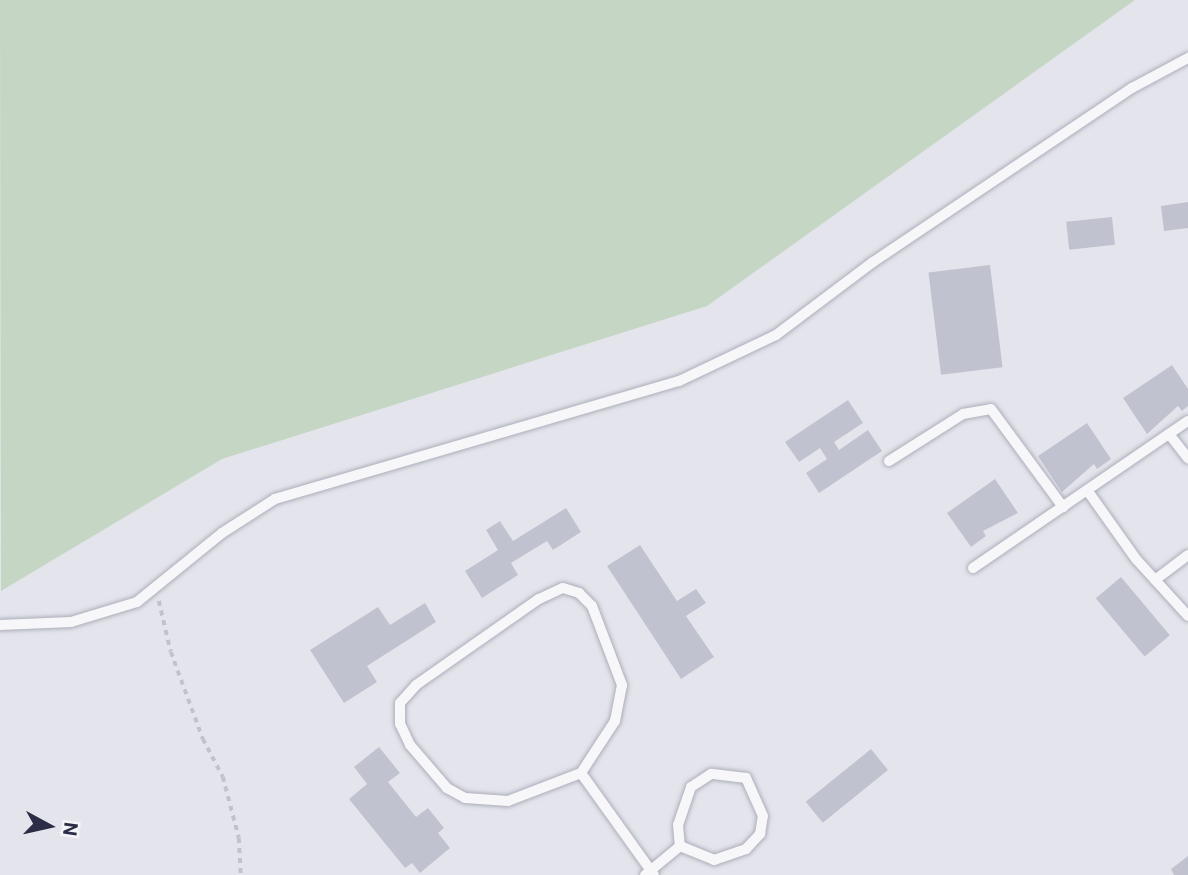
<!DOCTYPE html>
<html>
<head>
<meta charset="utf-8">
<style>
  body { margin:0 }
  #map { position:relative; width:1188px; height:875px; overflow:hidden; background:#e4e5ec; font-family:Roboto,sans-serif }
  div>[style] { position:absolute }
  .green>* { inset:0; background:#c5d6c5 }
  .building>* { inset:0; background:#c1c2cf; transform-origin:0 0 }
  .path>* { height:3.5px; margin-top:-1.75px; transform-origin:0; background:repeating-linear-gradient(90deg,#c2c2cb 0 5px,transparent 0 10px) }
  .roads { filter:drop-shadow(0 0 2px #acaeba) drop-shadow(0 0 2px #acaeba) }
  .service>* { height:10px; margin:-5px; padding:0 5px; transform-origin:5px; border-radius:5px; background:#f7f7fa }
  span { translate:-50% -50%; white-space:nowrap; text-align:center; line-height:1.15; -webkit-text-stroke:7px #f4f5f9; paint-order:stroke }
  .north { position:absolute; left:14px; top:791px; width:70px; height:70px; -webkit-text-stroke:5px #f4f5f9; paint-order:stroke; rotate:98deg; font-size:19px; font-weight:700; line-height:28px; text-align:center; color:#2a2d45 }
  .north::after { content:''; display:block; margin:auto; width:24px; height:32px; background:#2a2d45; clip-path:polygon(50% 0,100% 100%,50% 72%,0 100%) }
</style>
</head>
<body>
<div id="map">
  <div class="green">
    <div style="clip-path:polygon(0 0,1135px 0,707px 306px,222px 459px,1px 591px)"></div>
  </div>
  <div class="building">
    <div style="clip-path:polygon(1188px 202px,1188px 228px,1164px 231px,1161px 206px)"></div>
    <div style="left:1112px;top:217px;width:28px;height:46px;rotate:84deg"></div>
    <div style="left:990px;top:265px;width:103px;height:62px;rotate:83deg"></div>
    <div style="clip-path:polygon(1172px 365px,1188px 389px,1188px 406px,1182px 411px,1178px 406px,1147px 434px,1123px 398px)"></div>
    <div style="clip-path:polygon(848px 400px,863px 423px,834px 442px,839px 450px,868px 430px,882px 451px,819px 493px,806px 473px,827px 459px,820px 448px,799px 462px,785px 442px)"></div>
    <div style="clip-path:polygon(1087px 423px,1111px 459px,1097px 469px,1094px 464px,1062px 492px,1038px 456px)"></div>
    <div style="clip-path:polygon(995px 479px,1018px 513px,983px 531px,986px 536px,971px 547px,947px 513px)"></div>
    <div style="clip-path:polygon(566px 508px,581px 532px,553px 550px,547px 541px,511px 563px,518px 575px,482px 598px,465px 571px,498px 550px,486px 530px,500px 521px,513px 541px)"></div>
    <div style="clip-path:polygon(640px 545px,677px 601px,696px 589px,706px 603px,686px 616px,714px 657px,681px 679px,607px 566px)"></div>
    <div style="left:1121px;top:577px;width:76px;height:33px;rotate:50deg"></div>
    <div style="clip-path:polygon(425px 603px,436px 622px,367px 666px,377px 682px,344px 703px,310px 650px,378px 607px,390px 625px)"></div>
    <div style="clip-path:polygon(379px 747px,400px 773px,388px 782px,416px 817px,428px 808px,444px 828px,438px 833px,450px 848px,420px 873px,412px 863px,405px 868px,349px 799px,367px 784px,354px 767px)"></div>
    <div style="left:871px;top:749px;width:27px;height:84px;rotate:51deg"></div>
    <div style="clip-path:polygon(1188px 856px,1188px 875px,1174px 875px,1171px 869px)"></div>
  </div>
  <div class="path">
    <div style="left:159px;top:601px;width:52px;rotate:76.8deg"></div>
    <div style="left:171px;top:652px;width:93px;rotate:69.8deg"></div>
    <div style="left:203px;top:739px;width:43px;rotate:62.2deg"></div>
    <div style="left:223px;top:777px;width:63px;rotate:75.3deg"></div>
    <div style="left:239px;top:838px;width:37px;rotate:87deg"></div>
  </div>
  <div class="roads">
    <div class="service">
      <div style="left:1169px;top:434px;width:31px;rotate:52deg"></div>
      <div style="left:889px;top:461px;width:88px;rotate:-32.4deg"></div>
      <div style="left:963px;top:414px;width:28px;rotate:-10deg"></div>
      <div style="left:991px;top:409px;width:122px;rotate:53.7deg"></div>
      <div style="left:1087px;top:490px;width:85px;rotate:54.6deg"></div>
      <div style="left:1136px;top:559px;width:77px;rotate:47.6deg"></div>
      <div style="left:973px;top:568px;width:260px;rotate:-34.4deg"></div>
      <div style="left:1155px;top:580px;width:41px;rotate:-37.1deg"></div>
      <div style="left:563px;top:588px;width:17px;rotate:17deg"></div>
      <div style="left:579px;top:593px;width:18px;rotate:45deg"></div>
      <div style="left:592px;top:606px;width:85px;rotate:69.2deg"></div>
      <div style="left:622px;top:685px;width:37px;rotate:101deg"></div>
      <div style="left:615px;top:721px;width:62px;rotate:123.2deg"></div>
      <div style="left:581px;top:773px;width:78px;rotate:159deg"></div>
      <div style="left:508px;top:801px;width:43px;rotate:-176deg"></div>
      <div style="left:465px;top:798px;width:21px;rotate:-151deg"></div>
      <div style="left:447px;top:788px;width:57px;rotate:-130.7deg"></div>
      <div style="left:410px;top:745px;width:23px;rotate:-115deg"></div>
      <div style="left:400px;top:724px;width:21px;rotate:-90deg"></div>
      <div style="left:400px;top:703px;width:24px;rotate:-48deg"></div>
      <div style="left:416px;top:685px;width:150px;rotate:-35deg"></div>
      <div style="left:539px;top:599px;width:26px;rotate:-25deg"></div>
      <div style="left:0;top:625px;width:71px;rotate:-2.4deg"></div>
      <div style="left:71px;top:622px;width:69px;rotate:-16.9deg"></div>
      <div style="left:137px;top:602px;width:109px;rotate:-39.1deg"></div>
      <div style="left:222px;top:533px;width:63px;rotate:-32.7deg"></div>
      <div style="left:275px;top:499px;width:421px;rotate:-16.3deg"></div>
      <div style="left:679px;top:381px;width:107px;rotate:-25.4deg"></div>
      <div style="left:776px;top:335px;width:121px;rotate:-37deg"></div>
      <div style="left:873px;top:262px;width:312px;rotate:-33.9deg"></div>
      <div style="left:1132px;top:88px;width:64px;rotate:-28.2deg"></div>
      <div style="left:581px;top:773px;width:125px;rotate:54.4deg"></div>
      <div style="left:645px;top:875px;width:45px;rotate:-39.6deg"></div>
      <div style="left:680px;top:846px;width:37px;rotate:22deg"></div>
      <div style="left:714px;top:860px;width:34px;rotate:-19deg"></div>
      <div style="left:746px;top:849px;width:21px;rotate:-47deg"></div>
      <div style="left:760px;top:834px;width:18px;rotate:-81deg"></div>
      <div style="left:763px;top:816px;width:42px;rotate:-114.1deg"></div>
      <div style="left:746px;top:778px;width:35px;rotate:-173deg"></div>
      <div style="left:711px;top:774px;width:24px;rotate:147deg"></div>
      <div style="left:691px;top:787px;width:40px;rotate:108.9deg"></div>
      <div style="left:678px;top:825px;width:21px;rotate:85deg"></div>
    </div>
  </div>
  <div class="north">N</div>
</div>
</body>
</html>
